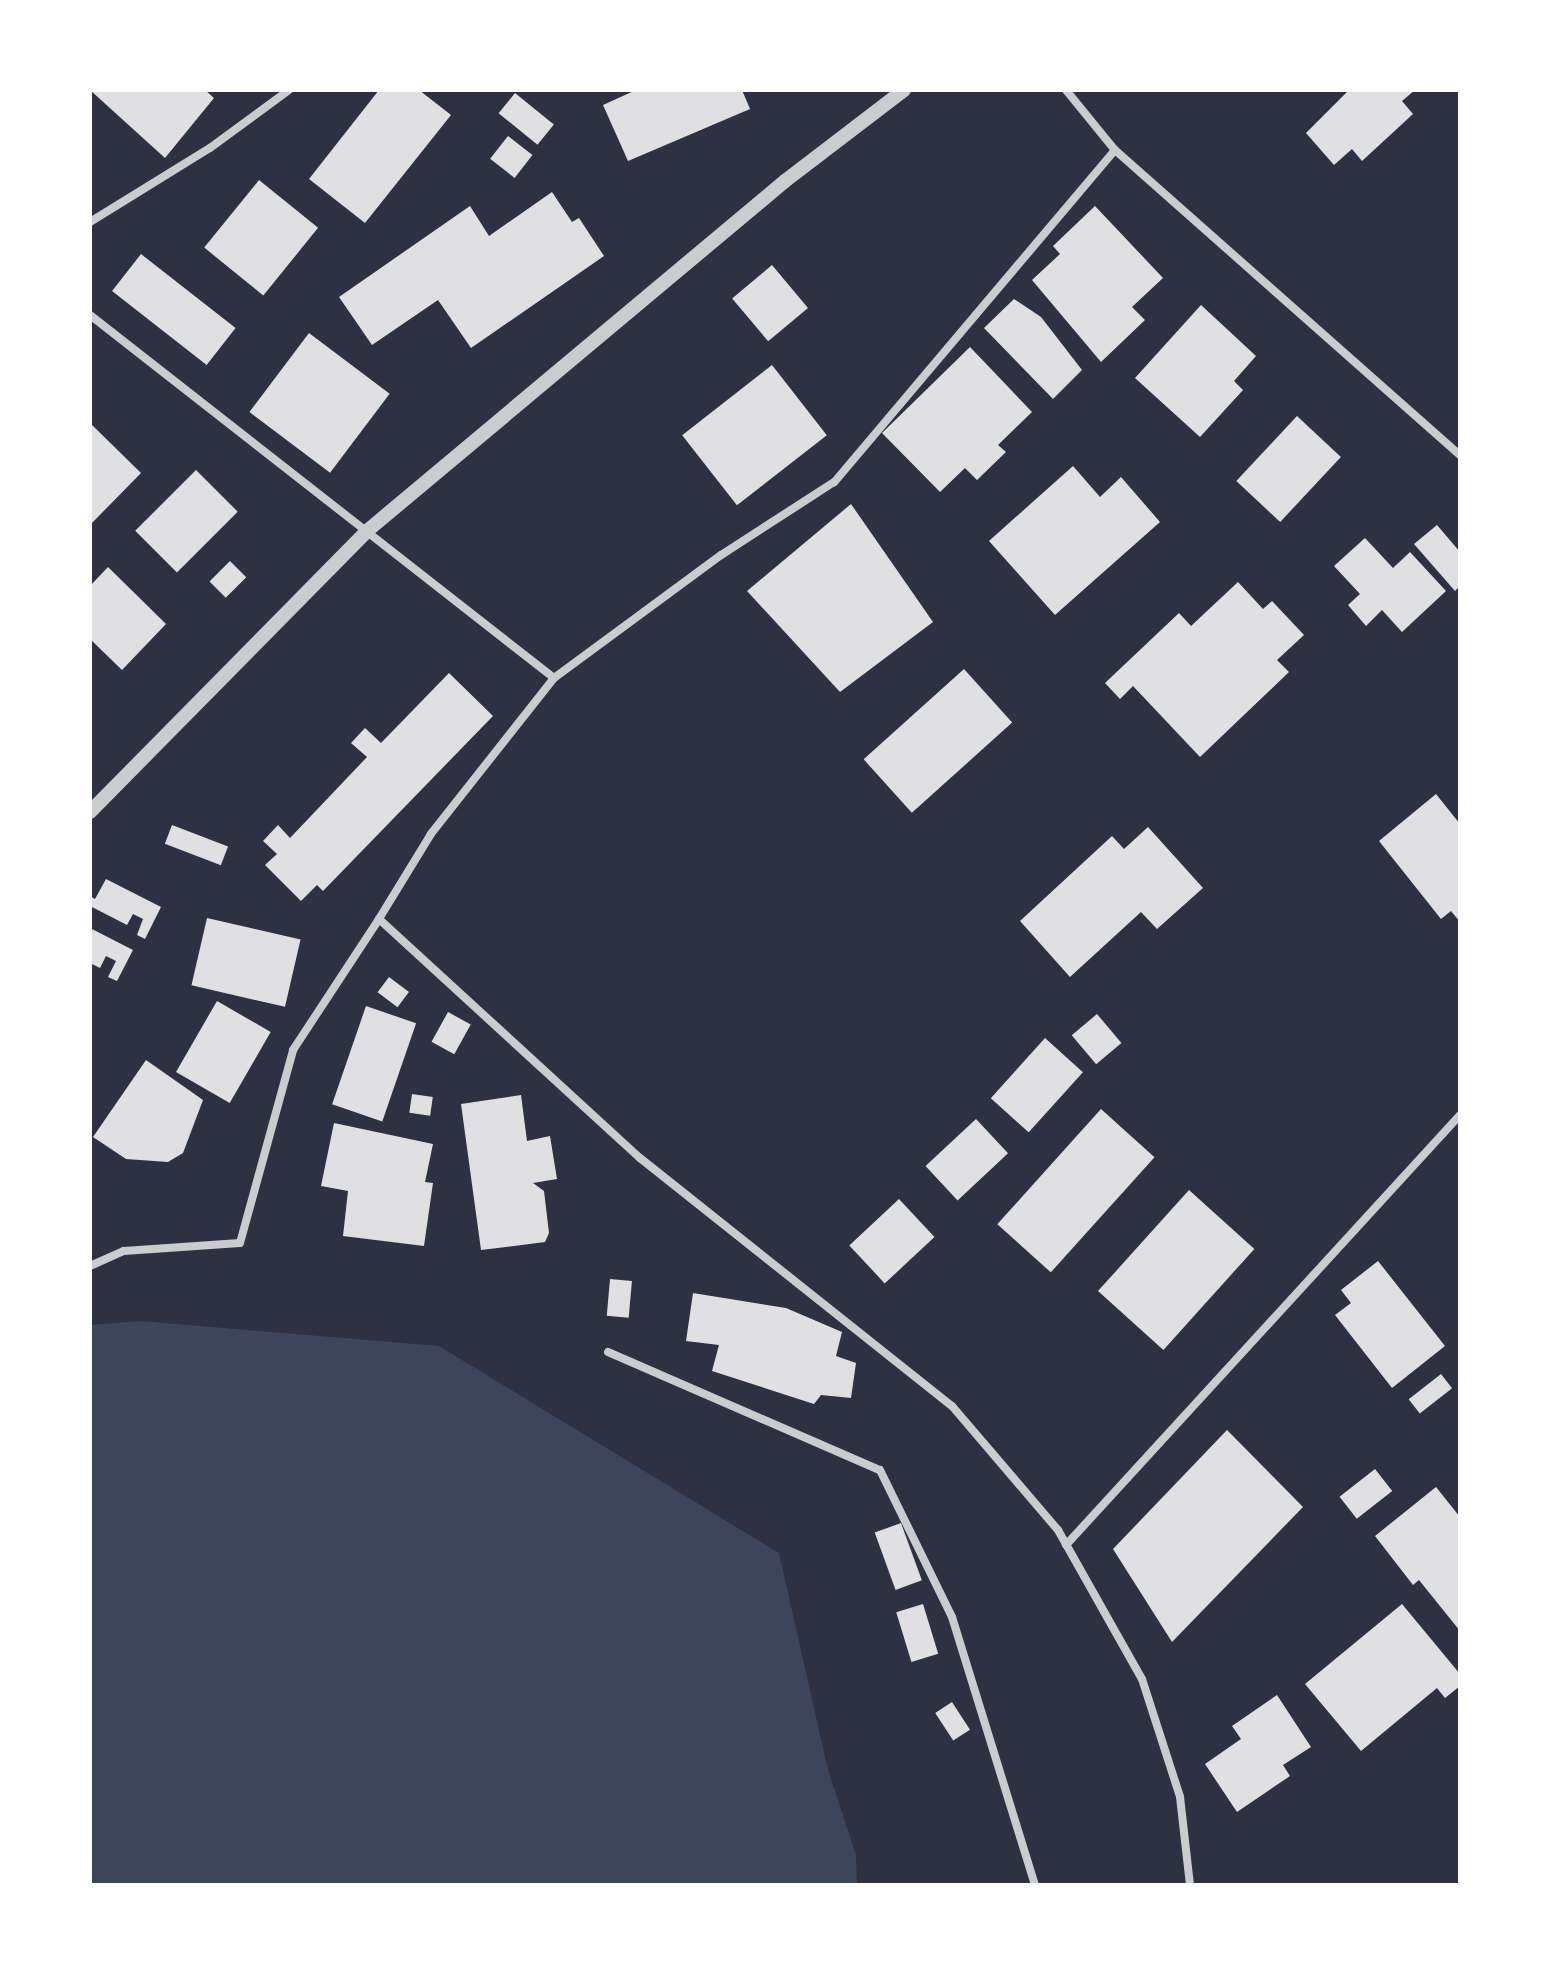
<!DOCTYPE html>
<html>
<head>
<meta charset="utf-8">
<style>
  body { margin:0 }
  #map { position:relative; width:1550px; height:1975px; overflow:hidden; background:#2d3142; font-family:Commissioner,sans-serif }
  div>[style] { position:absolute }
  .green>* { inset:0; background:#3c4559 }
  .building>* { inset:0; background:#e0e0e3; transform-origin:0 0 }
  .minor>* { height:8px; margin:-4px; padding:0 4px; transform-origin:4px; border-radius:4px; background:#caccd0 }
  .tertiary>* { height:14px; margin:-7px; padding:0 7px; transform-origin:7px; border-radius:7px; background:#caccd0 }
  span { translate:-50% -50%; white-space:nowrap; text-align:center; line-height:1.15; -webkit-text-stroke:6px #fff; paint-order:stroke }
  .frame { position:absolute; inset:0; border:92px solid #fff; pointer-events:none }
</style>
</head>
<body>
<div id="map">
  <div class="green">
    <div style="clip-path:polygon(141px 1321px,439px 1346px,779px 1553px,828px 1770px,856px 1855px,857px 1885px,90px 1885px,90px 1325px)"></div>
  </div>
  <div class="building">
    <div style="clip-path:polygon(90px 90px,205px 90px,214px 98px,165px 158px)"></div>
    <div style="clip-path:polygon(379px 90px,419px 90px,451px 115px,365px 223px,309px 179px)"></div>
    <div style="clip-path:polygon(636px 90px,742px 90px,750px 109px,628px 161px,603px 105px)"></div>
    <div style="clip-path:polygon(1349px 90px,1415px 90px,1402px 101px,1413px 114px,1362px 161px,1352px 149px,1334px 165px,1306px 133px)"></div>
    <div style="left:515px;top:93px;width:50px;height:26px;rotate:39deg"></div>
    <div style="left:508px;top:136px;width:31px;height:29px;rotate:38deg"></div>
    <div style="left:259px;top:180px;width:76px;height:87px;rotate:39deg"></div>
    <div style="clip-path:polygon(552px 192px,572px 222px,579px 218px,604px 256px,471px 348px,438px 300px,372px 345px,339px 297px,470px 206px,489px 236px)"></div>
    <div style="clip-path:polygon(1095px 206px,1163px 278px,1132px 307px,1145px 320px,1101px 362px,1032px 280px,1060px 254px,1053px 246px)"></div>
    <div style="left:141px;top:254px;width:120px;height:47px;rotate:38deg"></div>
    <div style="left:772px;top:265px;width:56px;height:52px;rotate:50deg"></div>
    <div style="clip-path:polygon(1014px 299px,1041px 317px,1082px 370px,1053px 399px,984px 328px)"></div>
    <div style="clip-path:polygon(1201px 305px,1256px 356px,1234px 381px,1243px 390px,1200px 437px,1135px 378px)"></div>
    <div style="left:309px;top:333px;width:101px;height:99px;rotate:37deg"></div>
    <div style="clip-path:polygon(970px 347px,1032px 412px,998px 445px,1006px 452px,977px 480px,965px 468px,940px 492px,882px 433px)"></div>
    <div style="left:772px;top:365px;width:89px;height:114px;rotate:52deg"></div>
    <div style="left:1297px;top:416px;width:60px;height:89px;rotate:43deg"></div>
    <div style="clip-path:polygon(90px 423px,141px 473px,92px 523px,90px 521px)"></div>
    <div style="clip-path:polygon(1073px 466px,1100px 497px,1121px 477px,1160px 522px,1055px 615px,989px 541px)"></div>
    <div style="left:196px;top:470px;width:59px;height:86px;rotate:45deg"></div>
    <div style="clip-path:polygon(851px 504px,933px 622px,840px 692px,747px 591px)"></div>
    <div style="clip-path:polygon(1437px 525px,1460px 552px,1460px 586px,1455px 591px,1414px 544px)"></div>
    <div style="clip-path:polygon(1365px 538px,1393px 568px,1410px 552px,1446px 591px,1402px 632px,1382px 610px,1366px 626px,1348px 605px,1360px 594px,1334px 566px)"></div>
    <div style="left:230px;top:561px;width:23px;height:29px;rotate:45deg"></div>
    <div style="clip-path:polygon(108px 567px,166px 624px,122px 670px,90px 639px,90px 586px)"></div>
    <div style="clip-path:polygon(1238px 582px,1263px 609px,1272px 601px,1304px 635px,1277px 660px,1289px 672px,1200px 757px,1133px 686px,1120px 699px,1105px 683px,1179px 613px,1191px 626px)"></div>
    <div style="left:964px;top:669px;width:72px;height:135px;rotate:48deg"></div>
    <div style="clip-path:polygon(449px 673px,493px 716px,323px 891px,317px 885px,301px 901px,265px 865px,277px 854px,263px 841px,278px 825px,290px 838px,367px 757px,351px 743px,365px 728px,381px 743px)"></div>
    <div style="clip-path:polygon(1436px 794px,1460px 824px,1460px 922px,1451px 911px,1441px 919px,1379px 841px)"></div>
    <div style="left:172px;top:825px;width:60px;height:20px;rotate:21deg"></div>
    <div style="clip-path:polygon(1148px 827px,1203px 888px,1157px 929px,1141px 912px,1070px 977px,1020px 921px,1112px 836px,1124px 849px)"></div>
    <div style="clip-path:polygon(106px 879px,161px 907px,145px 939px,137px 935px,143px 919px,133px 914px,127px 925px,90px 906px,90px 896px,95px 899px)"></div>
    <div style="left:207px;top:918px;width:96px;height:69px;rotate:13deg"></div>
    <div style="clip-path:polygon(90px 928px,133px 950px,117px 981px,108px 977px,116px 961px,106px 956px,100px 968px,90px 963px)"></div>
    <div style="left:389px;top:977px;width:25px;height:19px;rotate:37deg"></div>
    <div style="left:217px;top:1001px;width:62px;height:82px;rotate:30deg"></div>
    <div style="left:366px;top:1006px;width:53px;height:104px;rotate:19deg"></div>
    <div style="left:448px;top:1012px;width:26px;height:34px;rotate:29deg"></div>
    <div style="left:1097px;top:1014px;width:38px;height:33px;rotate:50deg"></div>
    <div style="left:1045px;top:1038px;width:51px;height:81px;rotate:42deg"></div>
    <div style="clip-path:polygon(146px 1060px,203px 1100px,183px 1153px,168px 1162px,126px 1159px,93px 1137px)"></div>
    <div style="left:412px;top:1094px;width:21px;height:19px;rotate:8deg"></div>
    <div style="clip-path:polygon(521px 1095px,527px 1141px,550px 1136px,557px 1179px,533px 1183px,544px 1191px,549px 1233px,545px 1242px,481px 1250px,461px 1104px)"></div>
    <div style="left:1101px;top:1109px;width:72px;height:155px;rotate:42deg"></div>
    <div style="left:976px;top:1119px;width:47px;height:69px;rotate:47deg"></div>
    <div style="clip-path:polygon(334px 1123px,433px 1144px,425px 1182px,433px 1183px,424px 1246px,343px 1236px,348px 1191px,321px 1186px)"></div>
    <div style="left:1189px;top:1190px;width:88px;height:136px;rotate:42deg"></div>
    <div style="left:899px;top:1199px;width:52px;height:68px;rotate:47deg"></div>
    <div style="clip-path:polygon(1378px 1261px,1445px 1346px,1392px 1388px,1335px 1315px,1351px 1303px,1341px 1290px)"></div>
    <div style="left:610px;top:1279px;width:22px;height:37px;rotate:5deg"></div>
    <div style="clip-path:polygon(693px 1293px,786px 1308px,842px 1332px,836px 1356px,856px 1363px,851px 1398px,821px 1395px,814px 1404px,712px 1371px,719px 1345px,686px 1341px)"></div>
    <div style="left:1441px;top:1374px;width:18px;height:41px;rotate:52deg"></div>
    <div style="clip-path:polygon(1227px 1430px,1303px 1507px,1172px 1642px,1113px 1549px)"></div>
    <div style="left:1375px;top:1469px;width:28px;height:45px;rotate:52deg"></div>
    <div style="clip-path:polygon(1436px 1487px,1460px 1517px,1460px 1631px,1419px 1580px,1413px 1585px,1375px 1536px)"></div>
    <div style="left:901px;top:1523px;width:61px;height:28px;rotate:70deg"></div>
    <div style="left:923px;top:1604px;width:52px;height:28px;rotate:73deg"></div>
    <div style="clip-path:polygon(1402px 1604px,1460px 1674px,1460px 1686px,1445px 1698px,1437px 1688px,1361px 1751px,1305px 1684px)"></div>
    <div style="clip-path:polygon(1277px 1695px,1311px 1747px,1283px 1765px,1290px 1776px,1237px 1812px,1205px 1764px,1241px 1739px,1232px 1726px)"></div>
    <div style="left:952px;top:1702px;width:33px;height:20px;rotate:57deg"></div>
  </div>
  <div class="minor">
    <div style="left:1066px;top:90px;width:77px;rotate:50.8deg"></div>
    <div style="left:1115px;top:150px;width:460px;rotate:41.5deg"></div>
    <div style="left:1115px;top:150px;width:435px;rotate:130.2deg"></div>
    <div style="left:834px;top:482px;width:135px;rotate:147.1deg"></div>
    <div style="left:721px;top:555px;width:207px;rotate:143.6deg"></div>
    <div style="left:554px;top:678px;width:199px;rotate:128.3deg"></div>
    <div style="left:431px;top:834px;width:100px;rotate:121.5deg"></div>
    <div style="left:379px;top:919px;width:354px;rotate:42.5deg"></div>
    <div style="left:640px;top:1158px;width:399px;rotate:38.5deg"></div>
    <div style="left:952px;top:1406px;width:163px;rotate:49.5deg"></div>
    <div style="left:1058px;top:1530px;width:171px;rotate:60.6deg"></div>
    <div style="left:1142px;top:1679px;width:124px;rotate:72.1deg"></div>
    <div style="left:1180px;top:1797px;width:89px;rotate:83.5deg"></div>
    <div style="left:90px;top:222px;width:141px;rotate:-31.7deg"></div>
    <div style="left:210px;top:148px;width:98px;rotate:-36.3deg"></div>
    <div style="left:90px;top:315px;width:589px;rotate:38.04deg"></div>
    <div style="left:90px;top:1266px;width:37px;rotate:-24deg"></div>
    <div style="left:124px;top:1251px;width:116px;rotate:-3.9deg"></div>
    <div style="left:240px;top:1243px;width:200px;rotate:-74.6deg"></div>
    <div style="left:293px;top:1050px;width:157px;rotate:-56.7deg"></div>
    <div style="left:608px;top:1352px;width:296px;rotate:23.5deg"></div>
    <div style="left:880px;top:1470px;width:164px;rotate:63.9deg"></div>
    <div style="left:952px;top:1617px;width:281px;rotate:72.8deg"></div>
    <div style="left:1066px;top:1545px;width:583px;rotate:-47.5deg"></div>
  </div>
  <div class="tertiary">
    <div style="left:90px;top:812px;width:395px;rotate:-45.4deg"></div>
    <div style="left:367px;top:531px;width:545px;rotate:-39.94deg"></div>
    <div style="left:785px;top:181px;width:150px;rotate:-37.4deg"></div>
  </div>
  <div class="frame"></div>
</div>
</body>
</html>
